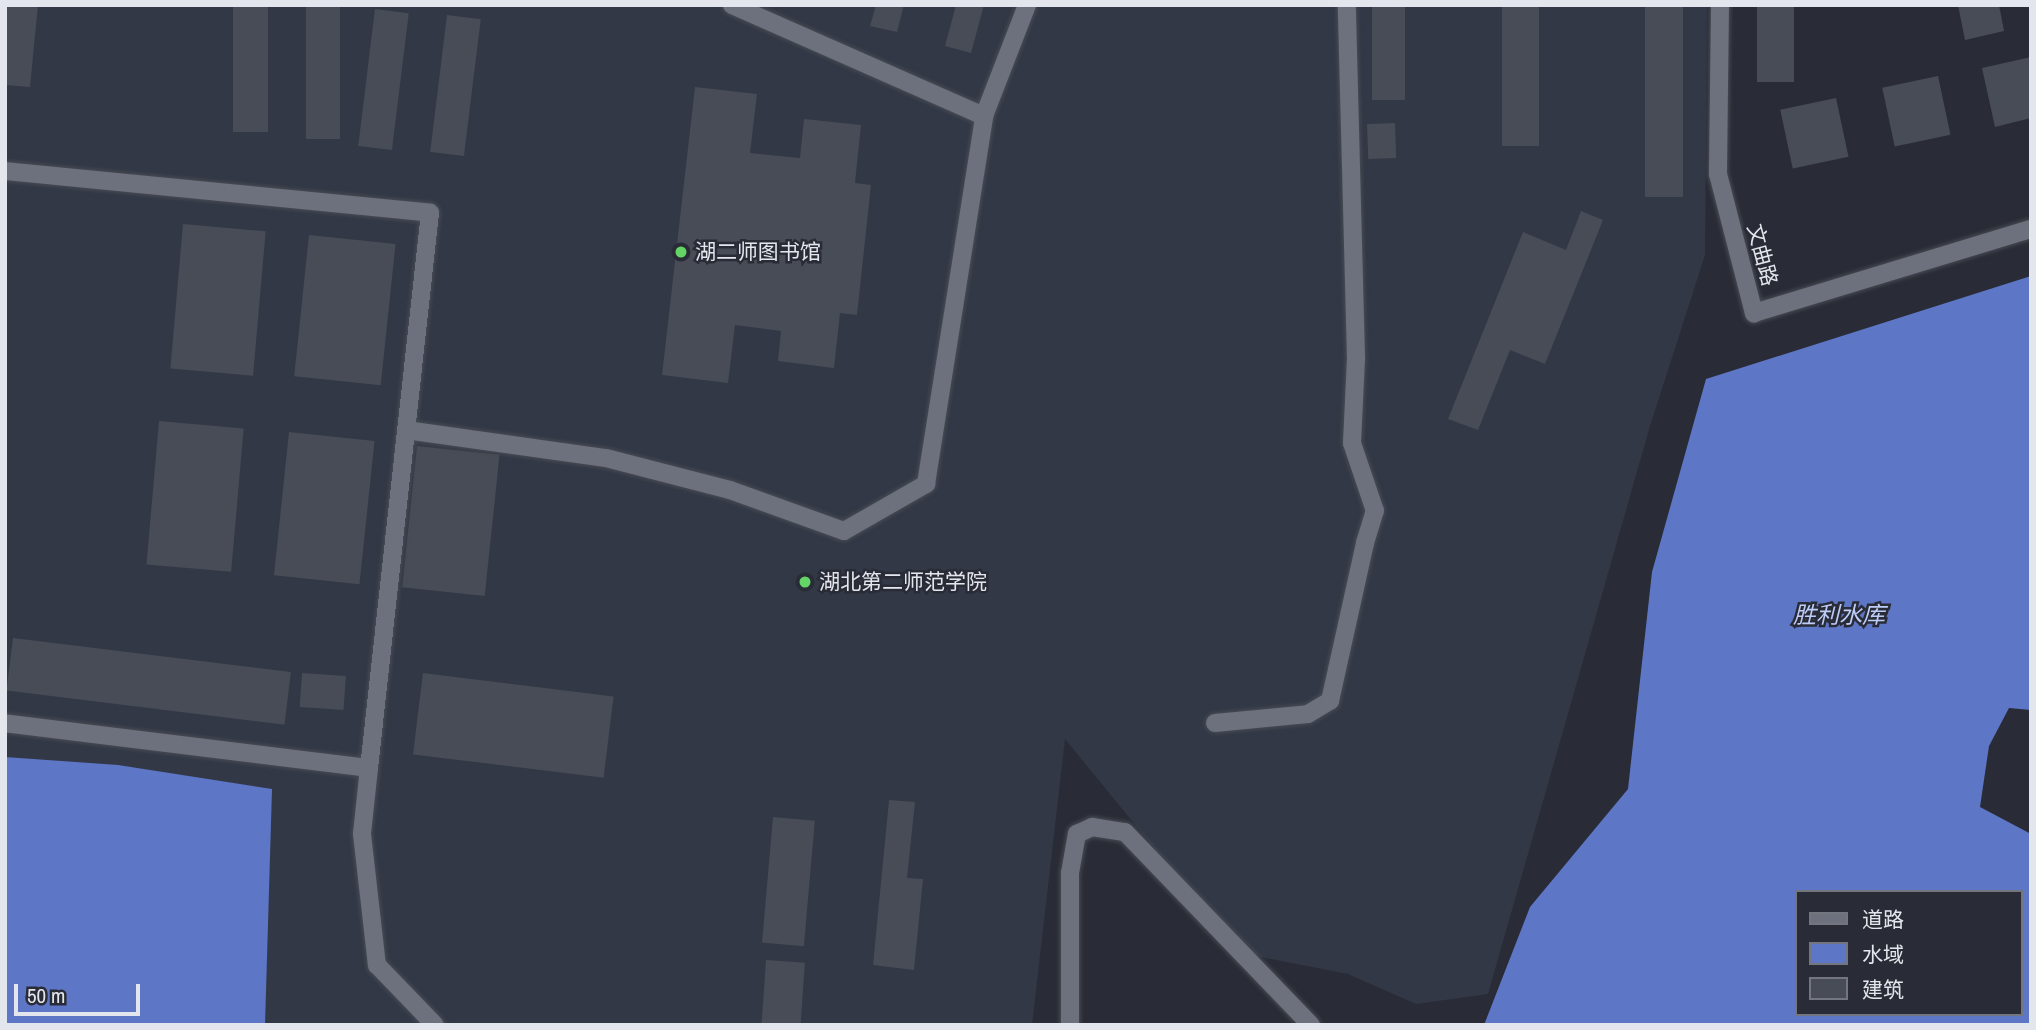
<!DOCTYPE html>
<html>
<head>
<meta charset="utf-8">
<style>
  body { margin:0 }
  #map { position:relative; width:2036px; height:1030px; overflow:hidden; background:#292c36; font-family:"Archivo Narrow","Noto Sans SC",sans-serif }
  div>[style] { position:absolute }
  .built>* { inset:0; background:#323846 }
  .water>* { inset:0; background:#5e76c6 }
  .building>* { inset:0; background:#484c56; transform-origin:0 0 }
  .roads { filter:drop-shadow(0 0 2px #484b53) drop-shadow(0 0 2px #484b53) }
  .minor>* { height:18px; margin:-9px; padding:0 9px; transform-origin:9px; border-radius:9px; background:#6d717d }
  .dots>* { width:19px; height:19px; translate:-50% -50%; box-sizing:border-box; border:4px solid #292c36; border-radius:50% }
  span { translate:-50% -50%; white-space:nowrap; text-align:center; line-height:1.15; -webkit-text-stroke:5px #292c36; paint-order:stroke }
  .poi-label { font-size:21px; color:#e4e6ed }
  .left { translate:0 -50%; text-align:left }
  .street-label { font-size:21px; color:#e4e6ed }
  .water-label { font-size:23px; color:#bdcdf7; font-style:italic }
  .frame { position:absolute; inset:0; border:7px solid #e4e6ed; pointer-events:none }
  .legend { position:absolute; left:1795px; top:890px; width:228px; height:126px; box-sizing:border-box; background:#292c36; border:2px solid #74767f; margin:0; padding:9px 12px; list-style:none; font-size:21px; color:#e4e6ed }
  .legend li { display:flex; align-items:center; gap:14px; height:35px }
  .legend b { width:35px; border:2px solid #74767f }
  .scale { position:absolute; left:14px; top:984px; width:126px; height:32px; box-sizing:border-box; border:4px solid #e4e6ed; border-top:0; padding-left:9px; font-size:21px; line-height:24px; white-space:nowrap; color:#e4e6ed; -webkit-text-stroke:5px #292c36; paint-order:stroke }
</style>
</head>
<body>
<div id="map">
  <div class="built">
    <div style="clip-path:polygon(5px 5px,1707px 5px,1705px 255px,1650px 426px,1488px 994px,1416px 1004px,1348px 974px,1240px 953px,1065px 739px,1032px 1025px,5px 1025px)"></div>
  </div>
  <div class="water">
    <div style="clip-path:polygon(evenodd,2031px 276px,2031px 710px,2009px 708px,1989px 746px,1980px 807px,2031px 834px,2031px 1025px,1484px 1025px,1530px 907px,1628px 789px,1652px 572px,1706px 379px,2031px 276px,1796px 892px,2020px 892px,2020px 1014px,1796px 1014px,1796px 892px)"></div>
    <div style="clip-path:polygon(5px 757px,118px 765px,272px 789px,265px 1025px,5px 1025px)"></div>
  </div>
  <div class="building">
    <div style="clip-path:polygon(5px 5px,38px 5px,30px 87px,5px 85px)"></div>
    <div style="left:233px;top:5px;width:35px;height:127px"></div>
    <div style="left:306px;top:5px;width:34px;height:134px"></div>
    <div style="clip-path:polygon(876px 5px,904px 5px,897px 32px,870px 26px)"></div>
    <div style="clip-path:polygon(956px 5px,984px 5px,971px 53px,945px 46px)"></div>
    <div style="left:1372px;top:5px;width:33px;height:95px"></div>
    <div style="left:1502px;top:5px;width:37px;height:141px"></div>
    <div style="left:1645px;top:5px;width:38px;height:192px"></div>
    <div style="left:1757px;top:5px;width:37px;height:77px"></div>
    <div style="clip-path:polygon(1958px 5px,1999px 5px,2004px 31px,1965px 40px)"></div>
    <div style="left:375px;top:9px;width:34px;height:138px;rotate:7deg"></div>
    <div style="left:447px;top:15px;width:34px;height:138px;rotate:7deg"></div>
    <div style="clip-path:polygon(2031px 57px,2031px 118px,1995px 127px,1982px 68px)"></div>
    <div style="left:1938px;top:76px;width:60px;height:57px;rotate:78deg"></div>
    <div style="clip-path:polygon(695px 87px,757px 94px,750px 153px,800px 158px,804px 119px,861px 125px,855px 183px,871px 185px,857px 315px,840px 313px,834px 368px,778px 361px,781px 331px,735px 325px,728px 383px,662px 375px)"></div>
    <div style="left:1836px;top:98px;width:60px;height:57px;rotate:78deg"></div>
    <div style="left:1395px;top:123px;width:35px;height:28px;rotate:88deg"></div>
    <div style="clip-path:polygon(1581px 211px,1603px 220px,1545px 364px,1510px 350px,1478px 430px,1448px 419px,1523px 232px,1566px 250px)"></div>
    <div style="left:183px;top:224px;width:83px;height:145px;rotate:5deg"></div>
    <div style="left:309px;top:235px;width:87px;height:142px;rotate:6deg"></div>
    <div style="left:159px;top:421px;width:85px;height:144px;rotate:5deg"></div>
    <div style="left:289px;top:432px;width:86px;height:144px;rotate:6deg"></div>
    <div style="left:417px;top:446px;width:83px;height:142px;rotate:6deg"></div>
    <div style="left:13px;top:638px;width:280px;height:53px;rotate:7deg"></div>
    <div style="left:302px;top:673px;width:44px;height:34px;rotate:4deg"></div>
    <div style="left:423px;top:673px;width:192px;height:82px;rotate:7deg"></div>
    <div style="clip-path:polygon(889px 800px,915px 802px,907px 878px,923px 879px,914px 970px,873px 965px)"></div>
    <div style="left:773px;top:817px;width:42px;height:126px;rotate:5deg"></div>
    <div style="left:766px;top:960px;width:39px;height:65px;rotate:4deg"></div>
  </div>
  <div class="roads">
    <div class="minor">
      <div style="left:732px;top:5px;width:275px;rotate:23.8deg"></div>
      <div style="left:984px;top:116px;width:119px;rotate:-68.8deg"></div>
      <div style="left:1720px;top:5px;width:169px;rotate:90.7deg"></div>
      <div style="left:1718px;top:174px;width:144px;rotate:75.5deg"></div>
      <div style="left:1754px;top:313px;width:289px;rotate:-16.9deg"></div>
      <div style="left:5px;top:171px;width:427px;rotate:5.6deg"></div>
      <div style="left:430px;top:213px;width:558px;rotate:96.27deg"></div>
      <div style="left:369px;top:768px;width:367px;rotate:-173deg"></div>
      <div style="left:406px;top:430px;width:202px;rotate:8deg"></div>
      <div style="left:606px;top:458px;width:128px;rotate:14.5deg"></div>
      <div style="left:730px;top:490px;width:121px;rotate:19.8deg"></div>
      <div style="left:844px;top:531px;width:95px;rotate:-29.8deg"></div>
      <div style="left:926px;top:484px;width:373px;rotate:-81deg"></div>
      <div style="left:1215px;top:723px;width:93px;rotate:-5.5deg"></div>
      <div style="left:1308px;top:714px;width:26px;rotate:-31deg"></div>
      <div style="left:1330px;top:701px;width:162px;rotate:-77.5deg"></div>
      <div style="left:1365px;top:543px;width:34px;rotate:-73deg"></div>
      <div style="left:1375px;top:511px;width:72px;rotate:-108.7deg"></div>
      <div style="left:1352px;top:443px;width:85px;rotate:-87.3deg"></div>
      <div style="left:1356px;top:358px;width:353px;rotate:-91.5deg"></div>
      <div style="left:369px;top:768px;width:66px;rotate:96.1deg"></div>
      <div style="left:362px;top:834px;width:132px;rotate:83.5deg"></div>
      <div style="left:377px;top:965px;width:83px;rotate:46deg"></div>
      <div style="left:1070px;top:1025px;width:152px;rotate:-90deg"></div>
      <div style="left:1070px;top:873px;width:40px;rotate:-80deg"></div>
      <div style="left:1077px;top:834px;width:17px;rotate:-25deg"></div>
      <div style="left:1092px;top:827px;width:33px;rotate:9deg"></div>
      <div style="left:1125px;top:832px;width:268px;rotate:46.1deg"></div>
    </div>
  </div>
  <div class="dots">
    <div style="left:681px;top:252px;background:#64d467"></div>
    <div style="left:805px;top:582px;background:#64d467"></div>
  </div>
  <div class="poi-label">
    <span class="left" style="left:695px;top:252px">湖二师图书馆</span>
    <span class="left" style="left:819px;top:582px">湖北第二师范学院</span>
  </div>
  <div class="street-label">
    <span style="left:1762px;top:255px;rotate:75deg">文曲路</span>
  </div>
  <div class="water-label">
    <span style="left:1839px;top:615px">胜利水库</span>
  </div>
  <div class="frame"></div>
  <ul class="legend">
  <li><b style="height:9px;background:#6d717d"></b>道路</li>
  <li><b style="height:19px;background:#5e76c6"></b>水域</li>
  <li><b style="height:19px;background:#484c56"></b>建筑</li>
  </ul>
  <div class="scale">50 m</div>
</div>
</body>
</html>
